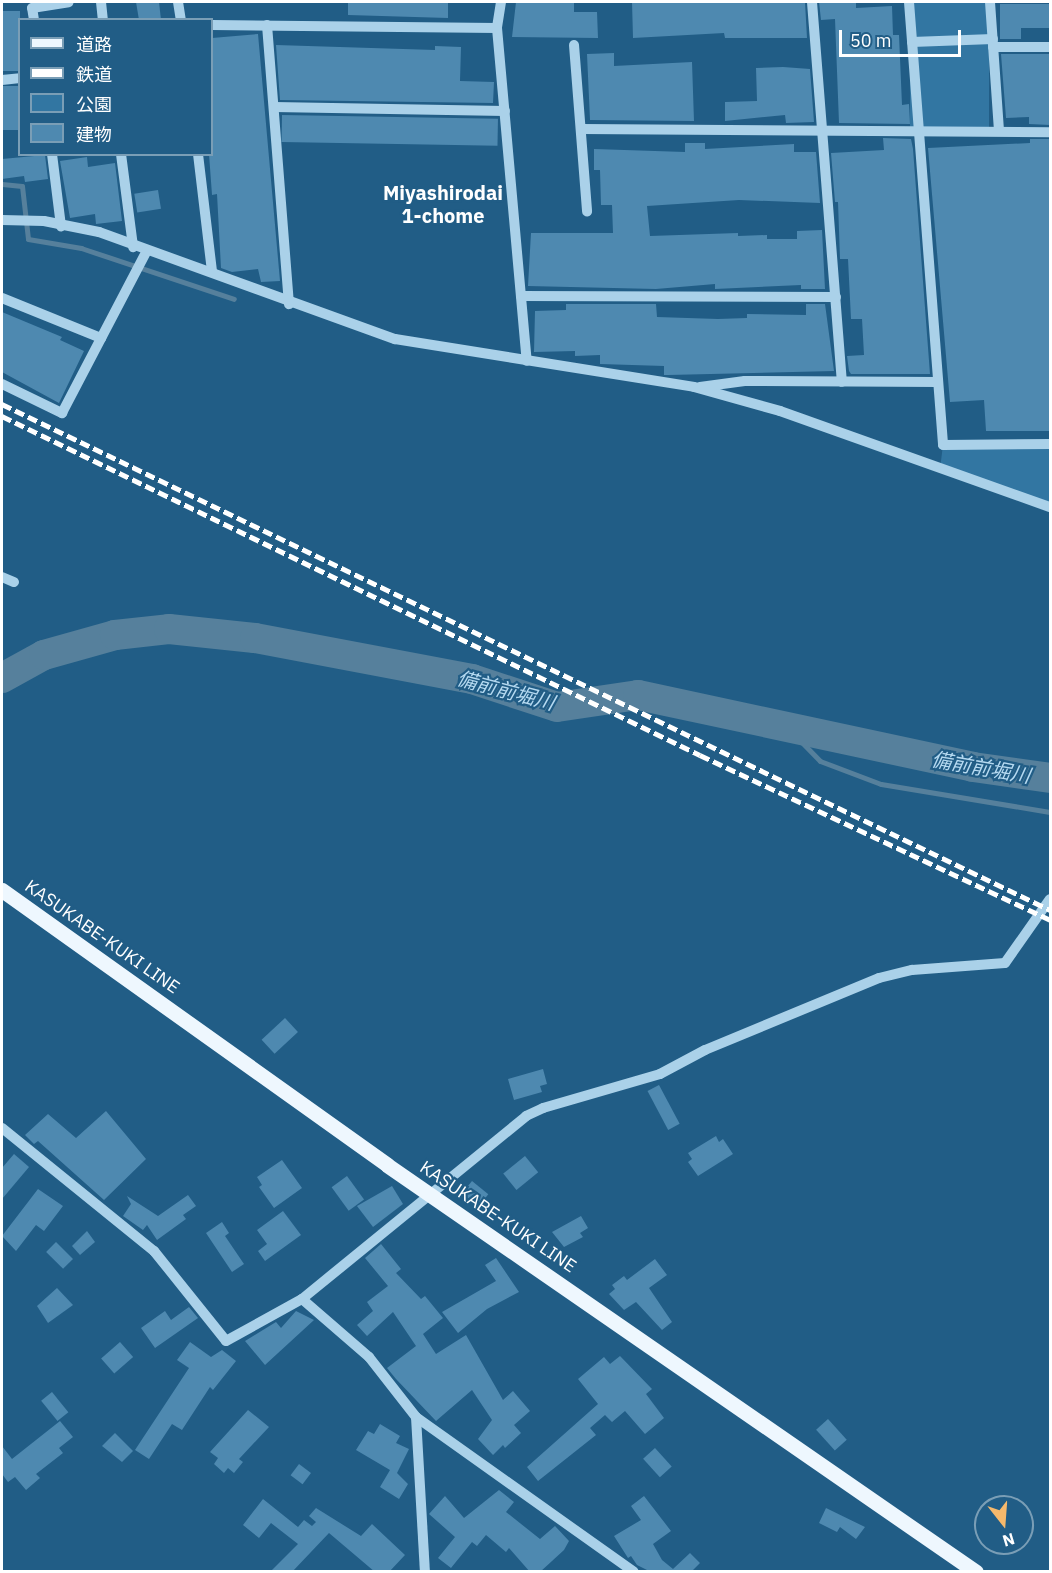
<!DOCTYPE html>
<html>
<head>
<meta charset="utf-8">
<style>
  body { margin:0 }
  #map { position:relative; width:1052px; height:1573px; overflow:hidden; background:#215d86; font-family:"IBM Plex Sans","Noto Sans JP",sans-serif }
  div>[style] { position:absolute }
  .green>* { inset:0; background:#3276a2; transform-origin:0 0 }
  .stream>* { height:5px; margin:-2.5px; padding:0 2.5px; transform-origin:2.5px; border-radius:2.5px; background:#56809c }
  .river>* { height:30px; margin:-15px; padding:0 15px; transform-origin:15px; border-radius:15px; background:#56809c }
  .building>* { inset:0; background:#4e89b0; transform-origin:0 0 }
  .minor>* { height:10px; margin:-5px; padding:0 5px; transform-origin:5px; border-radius:5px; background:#aad1e9 }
  .major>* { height:15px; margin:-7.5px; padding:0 7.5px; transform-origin:7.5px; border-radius:7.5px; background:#eef7fe }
  .rail>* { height:4.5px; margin-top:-2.25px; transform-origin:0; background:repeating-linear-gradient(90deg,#fff 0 10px,transparent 0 14.5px) }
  span { translate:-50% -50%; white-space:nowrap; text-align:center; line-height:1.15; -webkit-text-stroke:4.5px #215d86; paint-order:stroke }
  .street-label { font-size:18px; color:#fff }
  .neighbourhood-label { font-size:20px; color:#fff; font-weight:700 }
  .water-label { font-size:20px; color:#b6daf1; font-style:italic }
  .frame { position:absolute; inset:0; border:3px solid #fff; pointer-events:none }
  .legend { position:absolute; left:18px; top:18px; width:195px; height:138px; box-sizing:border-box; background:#215d86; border:2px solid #7a9eb6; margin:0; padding:8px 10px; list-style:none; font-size:18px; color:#fff }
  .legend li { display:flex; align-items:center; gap:12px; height:30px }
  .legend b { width:30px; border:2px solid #7a9eb6 }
  .north { position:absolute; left:974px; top:1495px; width:60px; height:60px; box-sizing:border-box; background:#215d86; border:2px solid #7a9eb6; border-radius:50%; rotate:163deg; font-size:16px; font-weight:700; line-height:24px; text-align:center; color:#fff }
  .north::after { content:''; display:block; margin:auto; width:21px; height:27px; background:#f6b96c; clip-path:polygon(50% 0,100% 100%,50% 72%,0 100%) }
  .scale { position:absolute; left:839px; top:30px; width:122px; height:27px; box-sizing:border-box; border:3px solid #fff; border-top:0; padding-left:8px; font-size:18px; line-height:21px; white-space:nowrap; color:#fff; -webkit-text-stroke:4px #215d86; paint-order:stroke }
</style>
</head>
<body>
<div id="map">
  <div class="green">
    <div style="left:910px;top:2px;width:79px;height:129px"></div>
    <div style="clip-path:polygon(1050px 444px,1050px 507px,940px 469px,943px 445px)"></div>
  </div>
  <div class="stream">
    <div style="left:2px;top:184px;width:20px;rotate:6deg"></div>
    <div style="left:22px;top:186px;width:53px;rotate:83.5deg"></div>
    <div style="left:28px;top:239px;width:54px;rotate:9.6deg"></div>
    <div style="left:81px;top:248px;width:161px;rotate:18.4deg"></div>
    <div style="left:785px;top:725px;width:50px;rotate:45.8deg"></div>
    <div style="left:820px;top:761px;width:65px;rotate:20.7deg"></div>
    <div style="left:881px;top:784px;width:171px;rotate:9.4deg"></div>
  </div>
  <div class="river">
    <div style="left:2px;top:678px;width:48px;rotate:-28.7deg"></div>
    <div style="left:44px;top:655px;width:74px;rotate:-15.7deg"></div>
    <div style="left:115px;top:635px;width:54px;rotate:-6.3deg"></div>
    <div style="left:169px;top:629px;width:86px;rotate:6deg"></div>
    <div style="left:255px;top:638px;width:221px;rotate:10.7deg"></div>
    <div style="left:472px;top:679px;width:89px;rotate:18.2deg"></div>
    <div style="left:557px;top:707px;width:82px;rotate:-8.4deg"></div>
    <div style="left:638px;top:695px;width:343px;rotate:12.1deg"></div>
    <div style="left:973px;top:767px;width:78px;rotate:8.1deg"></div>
  </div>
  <div class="building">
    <div style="clip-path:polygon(136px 2px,159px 2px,161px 20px,139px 20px)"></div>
    <div style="clip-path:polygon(348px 2px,448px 2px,448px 18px,348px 15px)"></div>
    <div style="clip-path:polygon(516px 2px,574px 2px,574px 12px,597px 12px,598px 38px,512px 37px)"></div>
    <div style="clip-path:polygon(632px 2px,805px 2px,807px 38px,725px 38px,724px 33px,633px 38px)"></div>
    <div style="clip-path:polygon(819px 2px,856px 2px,856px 8px,892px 6px,893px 35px,899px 35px,902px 105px,909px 104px,910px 124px,839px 123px,835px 19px,821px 20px)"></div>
    <div style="clip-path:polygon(1000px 4px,1050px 4px,1050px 28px,1021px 28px,1021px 39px,1000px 39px)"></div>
    <div style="left:20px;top:11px;width:60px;height:18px;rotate:90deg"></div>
    <div style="clip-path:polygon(258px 34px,280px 281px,261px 282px,258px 269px,232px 272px,221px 268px,217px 194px,212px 195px,209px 154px,212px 38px)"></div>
    <div style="clip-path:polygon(276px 45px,435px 50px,435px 46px,461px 47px,460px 81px,494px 82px,493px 103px,280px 100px)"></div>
    <div style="clip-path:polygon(614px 53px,614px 66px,692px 62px,694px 121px,590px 120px,587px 54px)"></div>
    <div style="clip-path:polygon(1001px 54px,1050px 54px,1050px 125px,1029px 124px,1029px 117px,1006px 118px)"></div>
    <div style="clip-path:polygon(783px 67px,810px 69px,814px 122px,786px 123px,785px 115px,725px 121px,725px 102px,757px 101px,756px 68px)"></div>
    <div style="left:20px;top:86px;width:44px;height:18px;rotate:90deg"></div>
    <div style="left:282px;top:115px;width:216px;height:27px;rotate:1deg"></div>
    <div style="clip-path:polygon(883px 138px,911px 139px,913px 149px,930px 374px,851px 374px,849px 371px,847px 356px,864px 355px,862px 319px,851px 319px,848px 259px,840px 259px,838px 202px,835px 202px,831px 153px,884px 150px)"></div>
    <div style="clip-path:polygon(1030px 139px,1050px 139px,1050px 431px,986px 431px,984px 400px,950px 402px,928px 148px,1030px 143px)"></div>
    <div style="clip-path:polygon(685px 143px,705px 143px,705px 149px,794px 144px,794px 152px,816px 152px,820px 203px,739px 200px,647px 206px,650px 236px,738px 233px,738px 236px,767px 235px,767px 239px,797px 239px,797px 231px,822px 230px,825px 289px,801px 289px,801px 285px,715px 289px,715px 284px,656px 289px,528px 286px,531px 233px,613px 233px,612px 205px,601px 205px,600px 170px,594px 170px,594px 149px,685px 152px)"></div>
    <div style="clip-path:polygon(45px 155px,48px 179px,25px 182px,24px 176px,2px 179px,2px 159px)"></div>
    <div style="clip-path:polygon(87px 157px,88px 167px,115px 163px,122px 221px,96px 224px,95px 214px,70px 218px,60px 161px)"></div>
    <div style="left:158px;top:190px;width:19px;height:24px;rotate:81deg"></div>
    <div style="clip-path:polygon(566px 304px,656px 304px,657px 317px,718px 319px,747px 318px,747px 314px,806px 315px,806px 304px,825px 304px,834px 371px,668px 375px,664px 375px,664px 366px,600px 364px,600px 355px,575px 356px,575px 351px,534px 352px,535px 311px,566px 310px)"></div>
    <div style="clip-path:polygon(2px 312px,62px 337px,60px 340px,84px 351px,59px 403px,2px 372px)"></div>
    <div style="left:285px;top:1018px;width:19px;height:32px;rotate:47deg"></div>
    <div style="clip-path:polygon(543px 1069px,547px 1084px,540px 1086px,542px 1092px,514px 1100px,508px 1079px)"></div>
    <div style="left:659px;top:1085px;width:44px;height:13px;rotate:62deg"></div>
    <div style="clip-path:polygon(106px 1111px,146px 1159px,104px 1200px,38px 1141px,34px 1144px,25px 1135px,48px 1114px,76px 1138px)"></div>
    <div style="clip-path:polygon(716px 1136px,719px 1142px,723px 1139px,733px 1154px,698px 1176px,688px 1162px,692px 1159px,688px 1153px)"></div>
    <div style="clip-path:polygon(14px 1154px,29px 1167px,2px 1199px,2px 1168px)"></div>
    <div style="left:525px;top:1156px;width:21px;height:28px;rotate:51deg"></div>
    <div style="clip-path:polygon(282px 1160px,302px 1188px,274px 1208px,259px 1187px,262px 1185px,257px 1177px)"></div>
    <div style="left:347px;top:1176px;width:29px;height:19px;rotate:54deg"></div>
    <div style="left:472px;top:1181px;width:21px;height:16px;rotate:39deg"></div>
    <div style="clip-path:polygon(392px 1186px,403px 1204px,373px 1227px,357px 1206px)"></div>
    <div style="clip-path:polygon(38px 1189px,63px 1206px,44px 1231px,36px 1225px,16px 1251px,2px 1236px)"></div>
    <div style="clip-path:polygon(188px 1195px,196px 1206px,183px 1215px,186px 1219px,157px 1240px,147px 1225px,143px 1230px,123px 1216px,131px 1204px,127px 1196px,158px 1216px)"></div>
    <div style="clip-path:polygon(283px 1211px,301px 1235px,265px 1261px,258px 1251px,267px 1244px,257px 1230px)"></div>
    <div style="clip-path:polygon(581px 1216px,588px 1228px,580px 1233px,583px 1237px,564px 1247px,552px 1232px)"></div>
    <div style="clip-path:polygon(222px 1222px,229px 1233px,225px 1236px,244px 1264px,232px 1272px,206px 1233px)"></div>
    <div style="clip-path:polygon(87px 1231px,95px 1242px,80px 1255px,72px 1246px)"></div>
    <div style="left:56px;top:1242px;width:24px;height:14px;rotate:45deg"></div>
    <div style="clip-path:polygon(381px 1244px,401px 1269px,396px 1273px,421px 1299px,425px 1296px,443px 1318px,423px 1334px,436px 1354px,466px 1335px,503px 1400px,513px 1391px,530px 1411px,514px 1425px,521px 1433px,505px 1448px,503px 1445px,493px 1455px,478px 1439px,492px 1420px,472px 1390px,436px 1421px,396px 1379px,387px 1368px,416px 1346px,393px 1312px,367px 1336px,357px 1325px,373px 1311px,367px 1302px,388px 1286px,365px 1258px)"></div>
    <div style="clip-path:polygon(496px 1258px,519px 1292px,487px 1309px,458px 1333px,442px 1312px,496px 1281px,485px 1265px)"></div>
    <div style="clip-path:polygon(655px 1259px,667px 1275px,649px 1288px,672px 1322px,662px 1330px,636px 1302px,624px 1310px,609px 1294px,615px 1289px,612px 1285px,624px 1276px,627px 1280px)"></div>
    <div style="clip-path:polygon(57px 1288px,73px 1305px,48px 1323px,37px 1306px)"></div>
    <div style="clip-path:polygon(189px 1307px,198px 1318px,155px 1348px,141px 1328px,165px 1311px,171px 1320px)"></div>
    <div style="clip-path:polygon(296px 1311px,314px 1320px,265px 1365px,245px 1341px,276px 1322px,281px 1328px)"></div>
    <div style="left:120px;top:1342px;width:20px;height:25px;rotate:49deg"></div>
    <div style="clip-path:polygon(190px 1342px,211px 1357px,222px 1350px,236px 1361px,213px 1390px,210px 1387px,182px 1430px,172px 1424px,149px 1459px,135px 1450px,189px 1368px,177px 1360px)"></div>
    <div style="clip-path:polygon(620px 1356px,652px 1389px,646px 1394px,664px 1418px,645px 1434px,625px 1411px,612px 1422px,605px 1415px,590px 1428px,596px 1435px,538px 1481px,527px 1467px,598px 1404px,578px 1379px,604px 1357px,610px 1364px)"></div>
    <div style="left:52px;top:1392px;width:26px;height:14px;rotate:51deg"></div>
    <div style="clip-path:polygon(248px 1410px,269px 1427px,239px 1459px,243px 1462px,234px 1473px,228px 1468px,224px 1473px,214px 1464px,218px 1458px,210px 1452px)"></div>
    <div style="left:828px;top:1419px;width:28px;height:16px;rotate:48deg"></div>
    <div style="clip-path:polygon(60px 1421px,73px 1437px,59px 1448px,63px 1453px,36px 1474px,40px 1478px,26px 1490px,15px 1477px,8px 1482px,2px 1474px,2px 1446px,12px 1459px)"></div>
    <div style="clip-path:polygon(380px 1424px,400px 1436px,396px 1443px,409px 1449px,397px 1473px,408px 1484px,399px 1499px,380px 1487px,390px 1470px,356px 1450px,368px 1431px,374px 1434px)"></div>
    <div style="clip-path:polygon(115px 1433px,133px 1451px,122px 1462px,102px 1446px)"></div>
    <div style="left:655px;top:1448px;width:25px;height:16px;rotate:48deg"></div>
    <div style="left:299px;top:1464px;width:15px;height:14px;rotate:37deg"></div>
    <div style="clip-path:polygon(499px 1490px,514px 1502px,506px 1512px,540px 1539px,555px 1526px,569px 1541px,564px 1550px,540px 1572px,530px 1572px,509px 1548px,506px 1552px,486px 1535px,477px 1546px,472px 1542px,451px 1568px,438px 1558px,455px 1537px,429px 1514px,445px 1496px,464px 1518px)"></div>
    <div style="clip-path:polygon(644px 1496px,671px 1531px,653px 1544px,662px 1560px,673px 1569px,690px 1553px,700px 1563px,691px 1572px,651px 1572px,637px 1565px,631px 1556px,628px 1558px,614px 1536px,641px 1520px,631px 1506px)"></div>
    <div style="clip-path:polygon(263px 1499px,298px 1527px,304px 1520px,312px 1526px,316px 1522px,309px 1516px,316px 1508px,361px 1536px,372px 1524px,405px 1555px,389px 1572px,375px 1572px,329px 1533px,292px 1572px,270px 1572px,298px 1544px,271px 1523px,259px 1538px,243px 1525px)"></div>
    <div style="clip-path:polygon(826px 1508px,865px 1527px,856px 1539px,840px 1527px,837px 1532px,819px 1523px)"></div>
  </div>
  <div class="minor">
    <div style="left:101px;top:2px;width:18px;rotate:84deg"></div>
    <div style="left:178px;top:2px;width:18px;rotate:81deg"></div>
    <div style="left:501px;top:2px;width:26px;rotate:99deg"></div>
    <div style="left:497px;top:28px;width:334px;rotate:84.9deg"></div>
    <div style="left:812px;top:2px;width:381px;rotate:85.5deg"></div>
    <div style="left:909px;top:2px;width:444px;rotate:85.6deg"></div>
    <div style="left:943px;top:445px;width:107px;rotate:-0.5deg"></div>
    <div style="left:990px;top:2px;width:129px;rotate:86deg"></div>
    <div style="left:34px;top:20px;width:12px;rotate:-99deg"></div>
    <div style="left:32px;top:8px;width:37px;rotate:-9deg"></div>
    <div style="left:212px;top:25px;width:285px;rotate:0.6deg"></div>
    <div style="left:267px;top:25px;width:280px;rotate:85.5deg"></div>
    <div style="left:912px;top:42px;width:81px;rotate:-2.1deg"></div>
    <div style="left:574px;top:45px;width:167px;rotate:85.5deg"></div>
    <div style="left:993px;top:47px;width:57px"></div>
    <div style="left:2px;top:80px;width:18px;rotate:-6deg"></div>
    <div style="left:274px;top:107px;width:231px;rotate:1deg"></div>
    <div style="left:581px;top:129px;width:469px;rotate:0.4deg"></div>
    <div style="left:52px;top:154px;width:73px;rotate:82.9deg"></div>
    <div style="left:121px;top:154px;width:94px;rotate:82.6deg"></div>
    <div style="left:198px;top:154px;width:119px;rotate:83.2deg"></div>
    <div style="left:2px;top:220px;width:42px;rotate:1.4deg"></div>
    <div style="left:44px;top:221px;width:56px;rotate:11.3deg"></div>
    <div style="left:99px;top:232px;width:315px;rotate:19.9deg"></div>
    <div style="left:395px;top:339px;width:303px;rotate:9.1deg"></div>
    <div style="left:694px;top:387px;width:89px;rotate:15.6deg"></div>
    <div style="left:780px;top:411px;width:287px;rotate:19.6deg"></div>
    <div style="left:521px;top:296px;width:315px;rotate:0.2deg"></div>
    <div style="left:2px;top:298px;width:107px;rotate:22deg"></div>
    <div style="left:2px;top:384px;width:67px;rotate:25.8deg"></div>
    <div style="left:62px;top:413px;width:182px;rotate:-62.4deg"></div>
    <div style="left:700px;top:387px;width:45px;rotate:-7.6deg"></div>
    <div style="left:745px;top:381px;width:193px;rotate:0.3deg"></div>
    <div style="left:2px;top:577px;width:13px;rotate:23deg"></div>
    <div style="left:2px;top:1128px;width:196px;rotate:39deg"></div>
    <div style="left:154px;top:1251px;width:115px;rotate:51.3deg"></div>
    <div style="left:226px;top:1341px;width:87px;rotate:-28.9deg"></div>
    <div style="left:302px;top:1299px;width:289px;rotate:-39.2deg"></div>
    <div style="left:526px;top:1116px;width:19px;rotate:-25deg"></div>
    <div style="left:543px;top:1108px;width:122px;rotate:-16.2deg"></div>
    <div style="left:660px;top:1074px;width:51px;rotate:-28.1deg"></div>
    <div style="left:705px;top:1050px;width:188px;rotate:-22.5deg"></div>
    <div style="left:879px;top:978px;width:34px;rotate:-14deg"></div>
    <div style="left:912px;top:970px;width:93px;rotate:-4.3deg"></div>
    <div style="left:1005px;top:963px;width:78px;rotate:-54.9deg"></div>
    <div style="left:302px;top:1299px;width:89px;rotate:40.9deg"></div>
    <div style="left:369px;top:1357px;width:76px;rotate:51.9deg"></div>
    <div style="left:416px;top:1417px;width:267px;rotate:35.4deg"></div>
    <div style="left:416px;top:1417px;width:155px;rotate:86.7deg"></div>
  </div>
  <div class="major">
    <div style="left:2px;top:890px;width:473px;rotate:35.5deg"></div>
    <div style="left:387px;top:1165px;width:716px;rotate:34.64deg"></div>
  </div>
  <div class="rail">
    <div style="left:2px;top:404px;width:1164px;rotate:25.77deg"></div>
    <div style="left:2px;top:416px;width:776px;rotate:25.9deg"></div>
    <div style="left:700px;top:755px;width:387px;rotate:25.2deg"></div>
  </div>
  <div class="street-label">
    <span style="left:102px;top:937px;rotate:35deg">KASUKABE-KUKI LINE</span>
    <span style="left:498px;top:1217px;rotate:34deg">KASUKABE-KUKI LINE</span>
  </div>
  <div class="neighbourhood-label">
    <span style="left:443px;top:204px">Miyashirodai<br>1-chome</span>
  </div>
  <div class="water-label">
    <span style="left:506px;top:690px;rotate:15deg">備前前堀川</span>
    <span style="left:981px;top:767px;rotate:10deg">備前前堀川</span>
  </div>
  <div class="frame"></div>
  <ul class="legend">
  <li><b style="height:8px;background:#eef7fe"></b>道路</li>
  <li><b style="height:8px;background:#fff"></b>鉄道</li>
  <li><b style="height:16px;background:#3276a2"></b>公園</li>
  <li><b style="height:16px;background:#4e89b0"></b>建物</li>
  </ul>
  <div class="north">N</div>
  <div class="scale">50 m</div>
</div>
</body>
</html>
